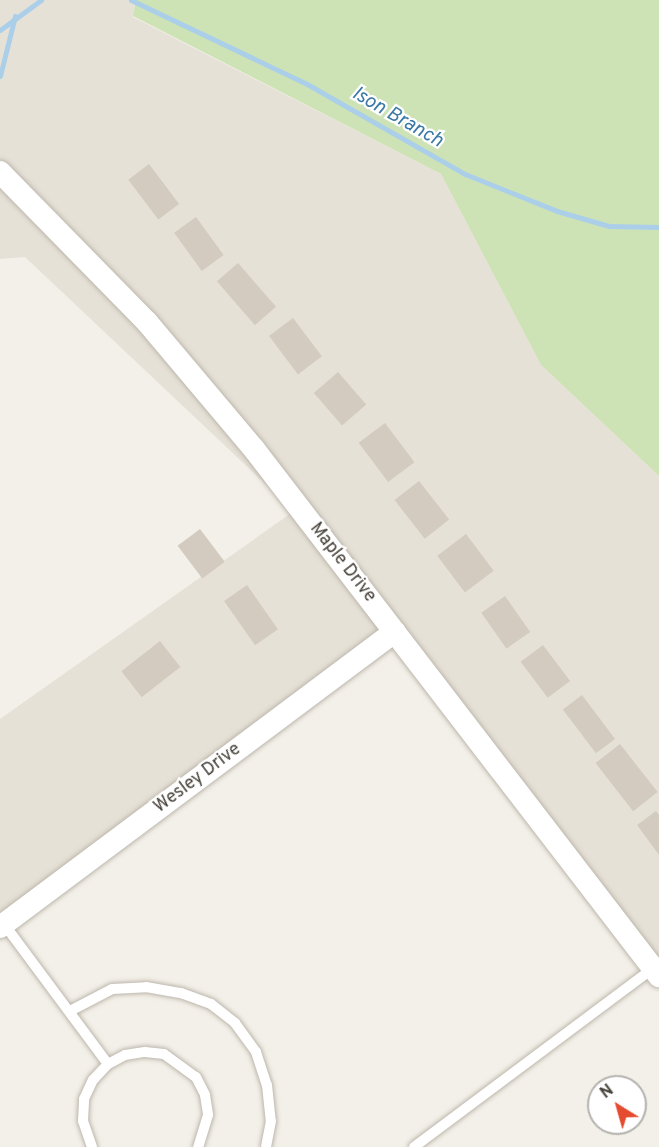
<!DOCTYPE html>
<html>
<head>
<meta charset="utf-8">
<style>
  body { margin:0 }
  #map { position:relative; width:659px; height:1147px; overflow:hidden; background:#f3f0e9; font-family:Overpass,sans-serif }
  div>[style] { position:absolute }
  .residential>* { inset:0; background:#e6e1d7 }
  .green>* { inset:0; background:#cee3b5 }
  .stream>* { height:5px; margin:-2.5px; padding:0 2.5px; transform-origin:2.5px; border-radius:2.5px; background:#abcfe9 }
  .building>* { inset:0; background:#d3cbbf; transform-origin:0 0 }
  .roads { filter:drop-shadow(0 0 2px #bdb7ac) drop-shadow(0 0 2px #bdb7ac) }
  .service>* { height:10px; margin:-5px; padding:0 5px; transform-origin:5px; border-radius:5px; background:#fff }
  .minor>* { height:22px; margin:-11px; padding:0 11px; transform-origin:11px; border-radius:11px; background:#fff }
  span { translate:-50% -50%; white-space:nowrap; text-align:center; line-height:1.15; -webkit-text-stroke:4.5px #fff; paint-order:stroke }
  .street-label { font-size:18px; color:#454038 }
  .water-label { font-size:20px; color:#3b79a7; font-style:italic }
  .north { position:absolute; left:587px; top:1075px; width:60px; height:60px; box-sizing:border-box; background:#fff; border:2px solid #b5b3af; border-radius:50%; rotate:323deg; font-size:16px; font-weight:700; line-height:24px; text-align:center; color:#454038 }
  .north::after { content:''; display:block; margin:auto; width:21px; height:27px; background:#e54b2e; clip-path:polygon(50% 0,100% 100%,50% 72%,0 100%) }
</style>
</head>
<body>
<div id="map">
  <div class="residential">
    <div style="clip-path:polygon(0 0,136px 0,133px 17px,441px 174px,541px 365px,659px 476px,659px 966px,398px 633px,0 924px,0 719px,294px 511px,25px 257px,0 259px)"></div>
  </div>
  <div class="green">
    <div style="clip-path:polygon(136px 0,659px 0,659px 476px,541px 365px,441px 174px,133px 16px)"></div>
  </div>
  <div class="stream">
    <div style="left:131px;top:0;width:195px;rotate:25.5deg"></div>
    <div style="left:307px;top:84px;width:182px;rotate:29.7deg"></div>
    <div style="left:465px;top:174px;width:99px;rotate:21.9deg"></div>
    <div style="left:557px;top:211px;width:54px;rotate:16.1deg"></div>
    <div style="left:609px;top:226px;width:50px;rotate:1.1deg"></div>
    <div style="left:0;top:30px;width:51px;rotate:-36.2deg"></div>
    <div style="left:0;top:76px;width:62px;rotate:-76deg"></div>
  </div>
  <div class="building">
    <div style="left:149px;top:164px;width:50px;height:26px;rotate:53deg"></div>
    <div style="left:196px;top:217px;width:47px;height:27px;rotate:54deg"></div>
    <div style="left:238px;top:263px;width:58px;height:28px;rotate:49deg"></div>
    <div style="left:293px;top:318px;width:48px;height:30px;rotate:53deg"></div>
    <div style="left:338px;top:372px;width:43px;height:32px;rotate:49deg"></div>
    <div style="left:385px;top:423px;width:49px;height:33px;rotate:53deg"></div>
    <div style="left:419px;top:481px;width:49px;height:31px;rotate:52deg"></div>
    <div style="left:200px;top:529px;width:41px;height:28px;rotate:53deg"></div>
    <div style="left:466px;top:534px;width:46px;height:36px;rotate:53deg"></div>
    <div style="left:247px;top:585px;width:54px;height:28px;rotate:55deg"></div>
    <div style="left:505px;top:596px;width:44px;height:29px;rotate:55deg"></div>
    <div style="left:160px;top:641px;width:33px;height:49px;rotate:52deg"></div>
    <div style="left:543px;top:645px;width:45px;height:28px;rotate:53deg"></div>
    <div style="left:582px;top:695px;width:55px;height:24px;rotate:53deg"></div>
    <div style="left:620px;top:744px;width:61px;height:31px;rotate:52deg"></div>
    <div style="clip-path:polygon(656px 811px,659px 815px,659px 855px,637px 825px)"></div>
  </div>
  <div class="roads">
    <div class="service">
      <div style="left:4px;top:924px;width:174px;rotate:53.4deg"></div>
      <div style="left:70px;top:1011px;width:47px;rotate:-27.6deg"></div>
      <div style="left:112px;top:989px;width:34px;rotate:-3deg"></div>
      <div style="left:146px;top:987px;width:36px;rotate:10deg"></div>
      <div style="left:181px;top:993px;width:32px;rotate:20deg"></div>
      <div style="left:211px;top:1004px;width:31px;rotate:38deg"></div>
      <div style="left:235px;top:1023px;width:36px;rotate:54deg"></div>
      <div style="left:256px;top:1052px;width:35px;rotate:72deg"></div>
      <div style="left:267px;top:1085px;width:36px;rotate:84deg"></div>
      <div style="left:271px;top:1121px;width:26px;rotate:101deg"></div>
      <div style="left:92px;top:1147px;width:28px;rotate:-109deg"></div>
      <div style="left:83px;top:1121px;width:22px;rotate:-87deg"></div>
      <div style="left:84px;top:1099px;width:21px;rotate:-65deg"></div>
      <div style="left:93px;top:1080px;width:22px;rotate:-47deg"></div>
      <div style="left:108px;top:1064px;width:19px;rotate:-28deg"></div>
      <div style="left:125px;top:1055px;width:20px;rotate:-9deg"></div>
      <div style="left:145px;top:1052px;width:19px;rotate:6deg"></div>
      <div style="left:164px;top:1054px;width:39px;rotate:36deg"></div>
      <div style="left:196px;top:1077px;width:20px;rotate:63deg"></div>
      <div style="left:205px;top:1095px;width:20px;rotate:81deg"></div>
      <div style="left:208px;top:1115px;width:34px;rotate:107deg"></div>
      <div style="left:414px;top:1147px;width:299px;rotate:-36.8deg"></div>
    </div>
    <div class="minor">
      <div style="left:0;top:172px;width:210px;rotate:45.6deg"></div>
      <div style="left:147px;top:322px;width:166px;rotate:49.9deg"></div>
      <div style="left:254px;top:449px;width:665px;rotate:52.46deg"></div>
      <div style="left:0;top:927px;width:493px;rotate:-36.8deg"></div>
    </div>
  </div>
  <div class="street-label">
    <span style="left:342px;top:563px;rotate:52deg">Maple Drive</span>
    <span style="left:198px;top:779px;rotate:-37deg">Wesley Drive</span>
  </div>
  <div class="water-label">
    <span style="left:397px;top:118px;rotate:30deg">Ison Branch</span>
  </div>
  <div class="north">N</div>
</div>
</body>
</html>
